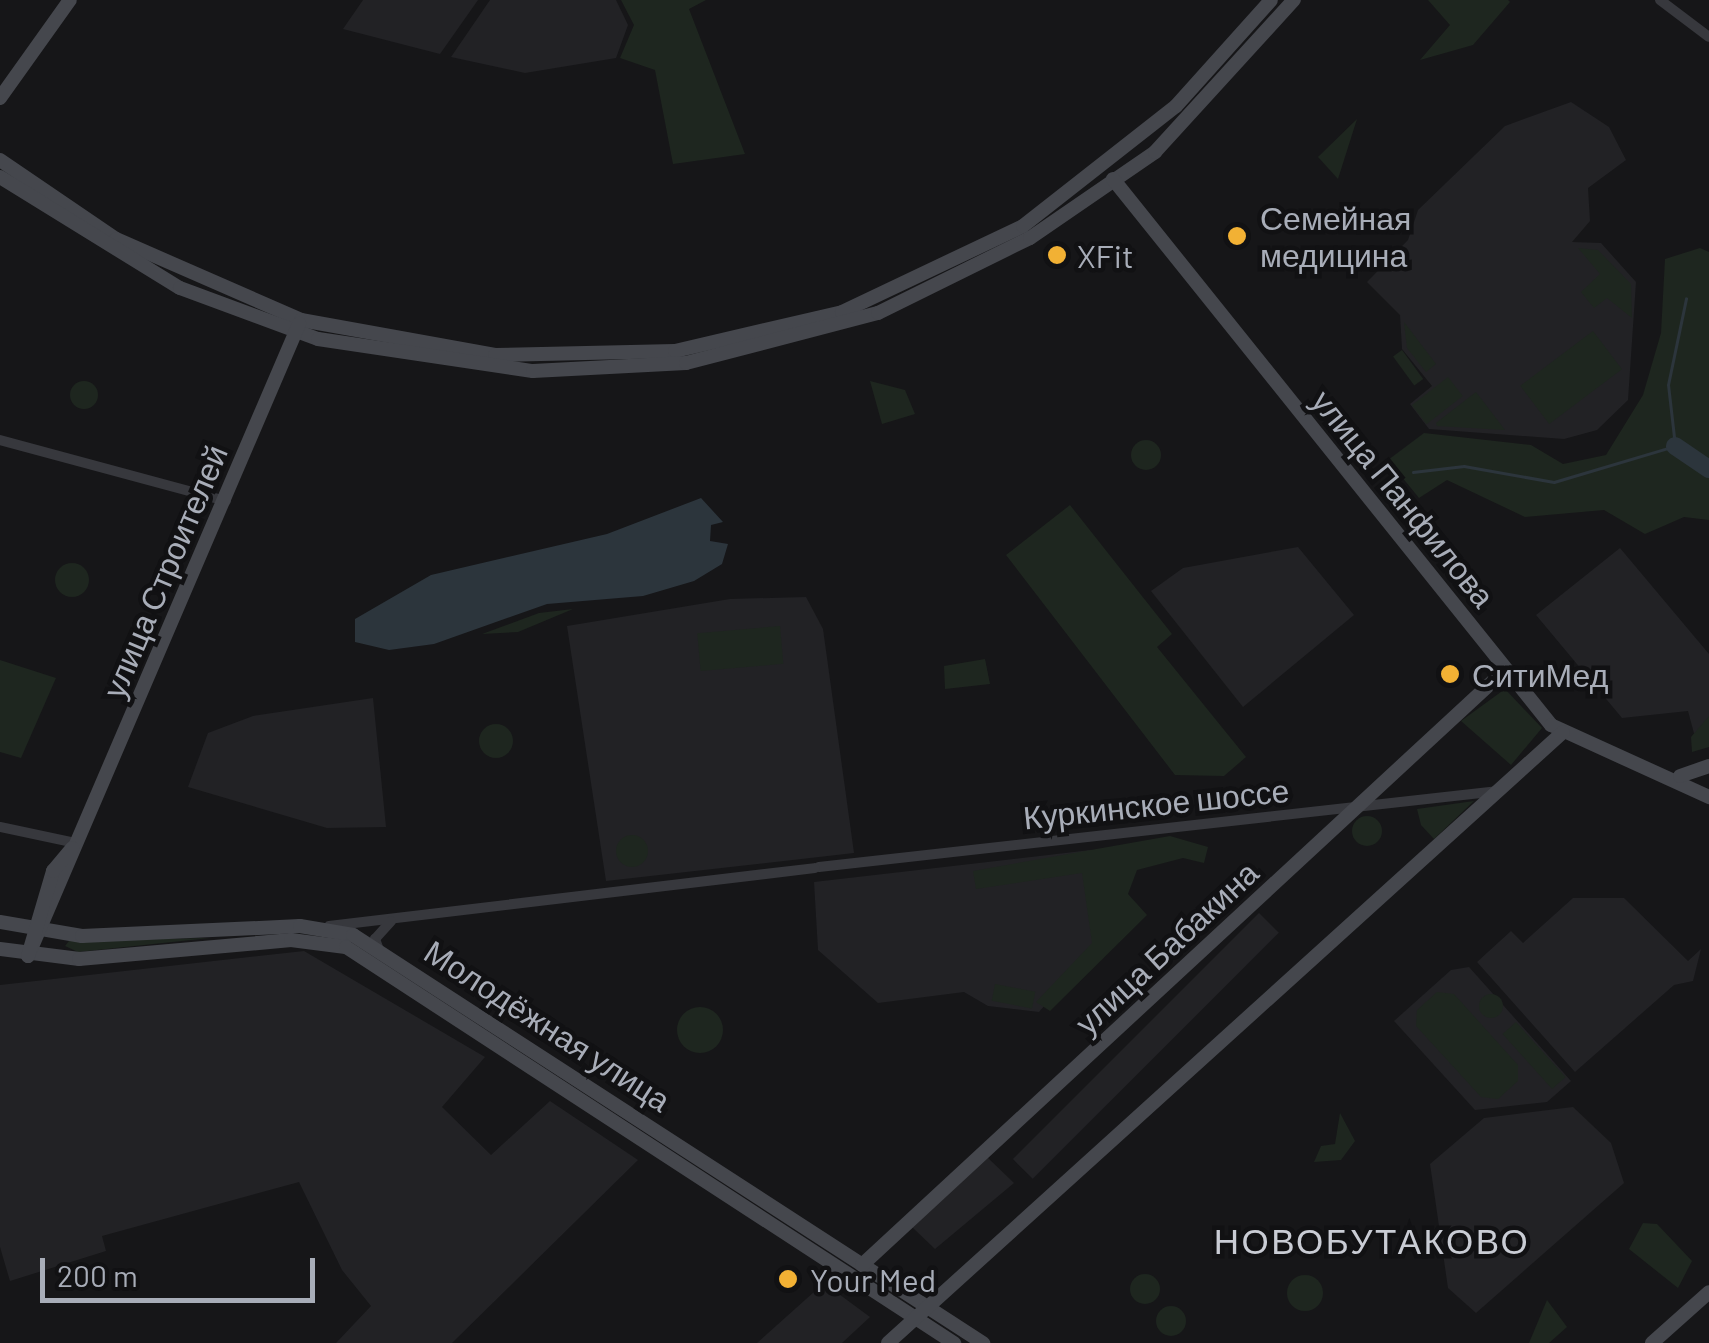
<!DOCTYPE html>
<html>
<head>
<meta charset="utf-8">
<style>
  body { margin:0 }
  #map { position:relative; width:1709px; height:1343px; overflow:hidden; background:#161618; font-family:Barlow,sans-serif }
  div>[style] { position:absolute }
  .built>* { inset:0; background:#222225; transform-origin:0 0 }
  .green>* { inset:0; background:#1e261f; transform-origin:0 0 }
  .round { border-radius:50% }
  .water>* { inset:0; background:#2c353c }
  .stream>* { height:2.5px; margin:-1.25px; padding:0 1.25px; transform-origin:1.25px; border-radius:1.25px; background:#2c353c }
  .river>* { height:18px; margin:-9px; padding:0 9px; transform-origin:9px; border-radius:9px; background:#2c353c }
  .street>* { height:10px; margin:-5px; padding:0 5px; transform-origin:5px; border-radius:5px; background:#37383d }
  .secondary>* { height:14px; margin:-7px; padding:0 7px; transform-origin:7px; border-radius:7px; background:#45474d }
  .dots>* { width:28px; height:28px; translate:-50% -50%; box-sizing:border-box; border:5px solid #111113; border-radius:50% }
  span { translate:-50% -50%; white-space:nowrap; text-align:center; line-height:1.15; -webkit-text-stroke:9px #111113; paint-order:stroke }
  .poi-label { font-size:32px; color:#a8adb8 }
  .left { translate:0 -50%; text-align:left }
  .street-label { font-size:32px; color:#a8adb8 }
  .neighbourhood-label { font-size:35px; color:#c9ccd4; letter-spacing:2.5px }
  .scale { position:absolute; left:40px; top:1258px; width:275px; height:45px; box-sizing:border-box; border:5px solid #a8adb8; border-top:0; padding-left:12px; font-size:30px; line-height:35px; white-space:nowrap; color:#a8adb8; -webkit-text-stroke:8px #111113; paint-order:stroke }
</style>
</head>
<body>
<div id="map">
  <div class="built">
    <div style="clip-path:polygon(363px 0,478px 0,440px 54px,343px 29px)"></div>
    <div style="clip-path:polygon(490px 0,616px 0,628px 25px,616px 58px,525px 73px,451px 57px)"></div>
    <div style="clip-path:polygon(1571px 102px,1609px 127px,1626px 160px,1588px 188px,1590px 221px,1572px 242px,1601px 243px,1636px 282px,1628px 400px,1597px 430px,1564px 439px,1429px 429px,1410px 404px,1432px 386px,1402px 349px,1400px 315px,1367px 282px,1408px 240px,1418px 210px,1505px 126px)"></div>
    <div style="clip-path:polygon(1298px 547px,1354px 615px,1243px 707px,1151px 591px,1183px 568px)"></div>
    <div style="clip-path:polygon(1620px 548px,1709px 654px,1709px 726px,1695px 737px,1688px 711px,1622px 718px,1536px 615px)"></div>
    <div style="clip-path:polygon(806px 597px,823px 629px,854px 853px,606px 881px,567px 626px,730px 599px)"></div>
    <div style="clip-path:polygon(373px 698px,386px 827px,327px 828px,188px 787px,208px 733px,253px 716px)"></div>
    <div style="clip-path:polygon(1091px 850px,1098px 944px,1039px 1012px,988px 1006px,964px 992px,878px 1003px,818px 950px,814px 882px)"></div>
    <div style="clip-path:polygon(1573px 898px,1624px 898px,1688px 961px,1701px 949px,1693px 981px,1674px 985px,1575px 1072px,1477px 962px,1511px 931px,1523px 943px)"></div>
    <div style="left:1259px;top:913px;width:28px;height:348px;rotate:45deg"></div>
    <div style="clip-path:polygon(304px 951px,485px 1057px,442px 1107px,491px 1155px,550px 1101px,638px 1160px,452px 1343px,336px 1343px,371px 1306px,342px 1270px,299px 1182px,102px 1236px,106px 1251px,10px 1281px,0 1247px,0 985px)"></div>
    <div style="clip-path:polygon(1469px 967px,1571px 1081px,1547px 1102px,1475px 1110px,1394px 1021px,1451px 970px)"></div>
    <div style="clip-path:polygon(1573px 1107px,1611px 1143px,1624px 1183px,1476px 1313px,1448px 1288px,1430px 1164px,1484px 1118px)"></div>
    <div style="clip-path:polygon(987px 1157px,1014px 1183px,935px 1249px,912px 1227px)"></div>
    <div style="clip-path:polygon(824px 1283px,870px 1317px,842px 1343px,757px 1343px)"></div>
  </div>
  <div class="green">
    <div style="clip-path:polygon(621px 0,706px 0,689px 9px,745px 154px,673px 164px,655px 70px,620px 58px,634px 25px)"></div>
    <div style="clip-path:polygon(1428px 0,1508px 0,1510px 2px,1473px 45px,1420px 60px,1450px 25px)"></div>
    <div style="clip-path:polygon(1357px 119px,1338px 179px,1318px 157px)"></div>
    <div style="clip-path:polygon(1578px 248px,1598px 250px,1631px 284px,1632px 318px,1607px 298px,1594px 308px,1581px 292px,1600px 274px)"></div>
    <div style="clip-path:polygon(1700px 248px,1709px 252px,1709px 520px,1684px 517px,1645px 534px,1604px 510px,1525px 517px,1447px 480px,1419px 498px,1388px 460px,1424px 433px,1531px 445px,1563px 464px,1606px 455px,1643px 395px,1661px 333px,1665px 259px)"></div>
    <div style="clip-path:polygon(1404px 322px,1436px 364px,1426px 372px,1407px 348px)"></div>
    <div style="left:1593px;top:331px;width:48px;height:91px;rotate:53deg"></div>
    <div style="left:1402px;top:350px;width:36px;height:11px;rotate:54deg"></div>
    <div style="left:1448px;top:377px;width:24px;height:46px;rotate:52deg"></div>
    <div style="clip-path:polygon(870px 381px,905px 390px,915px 414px,882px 424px)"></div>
    <div class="round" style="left:70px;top:381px;width:28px;height:28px"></div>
    <div style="clip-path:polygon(1476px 392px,1505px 430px,1437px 426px,1436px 423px)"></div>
    <div class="round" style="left:1131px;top:440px;width:30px;height:30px"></div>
    <div style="clip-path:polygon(1070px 505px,1172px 634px,1157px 647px,1246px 757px,1224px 776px,1175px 775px,1006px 555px)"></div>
    <div class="round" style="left:55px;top:563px;width:34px;height:34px"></div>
    <div style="clip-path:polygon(573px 609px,518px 632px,482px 634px,539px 613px)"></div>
    <div style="left:780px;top:626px;width:38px;height:83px;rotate:85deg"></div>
    <div style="clip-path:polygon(985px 659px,990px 684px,945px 689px,944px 666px)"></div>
    <div style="clip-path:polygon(0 660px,56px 678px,21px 758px,0 752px)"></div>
    <div style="clip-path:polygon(1505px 689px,1542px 728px,1511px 765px,1461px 721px)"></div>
    <div style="clip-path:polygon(1709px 716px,1709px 747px,1692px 752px,1691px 737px)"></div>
    <div class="round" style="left:479px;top:724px;width:34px;height:34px"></div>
    <div style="clip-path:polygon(1474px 801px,1434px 839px,1421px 825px,1417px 809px)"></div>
    <div class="round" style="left:1352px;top:816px;width:30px;height:30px"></div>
    <div class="round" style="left:616px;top:835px;width:32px;height:32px"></div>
    <div style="clip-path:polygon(1170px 836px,1208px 847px,1204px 863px,1183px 858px,1137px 870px,1128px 894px,1147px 915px,1050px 1011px,1036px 1002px,1092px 943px,1082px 873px,976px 889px,973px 871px)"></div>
    <div style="clip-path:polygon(210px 938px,78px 952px,65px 946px,69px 941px)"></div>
    <div style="left:995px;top:984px;width:41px;height:17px;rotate:11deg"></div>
    <div style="clip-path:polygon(1437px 992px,1454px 994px,1518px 1065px,1518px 1081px,1498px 1099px,1481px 1097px,1416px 1026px,1417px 1010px)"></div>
    <div class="round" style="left:1479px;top:994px;width:24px;height:24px"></div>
    <div class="round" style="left:677px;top:1007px;width:46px;height:46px"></div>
    <div style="left:1516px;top:1022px;width:74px;height:18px;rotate:48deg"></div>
    <div style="clip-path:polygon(1340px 1113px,1355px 1141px,1341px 1160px,1314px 1162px,1321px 1146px,1335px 1144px)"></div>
    <div style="clip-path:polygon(1643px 1223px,1657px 1224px,1692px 1261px,1678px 1288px,1629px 1249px)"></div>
    <div class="round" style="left:1130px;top:1274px;width:30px;height:30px"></div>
    <div class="round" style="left:1287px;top:1275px;width:36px;height:36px"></div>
    <div style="clip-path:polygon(1547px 1300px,1567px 1327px,1549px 1343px,1529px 1343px)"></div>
    <div class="round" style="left:1156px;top:1306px;width:30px;height:30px"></div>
  </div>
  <div class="water">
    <div style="clip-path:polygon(701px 498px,723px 522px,711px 525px,710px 541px,728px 544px,722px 564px,694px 581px,643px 596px,547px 604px,434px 644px,389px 650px,355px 642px,355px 619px,431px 575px,607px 534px)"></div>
  </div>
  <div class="stream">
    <div style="left:1413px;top:472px;width:51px;rotate:-6.7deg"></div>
    <div style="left:1464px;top:466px;width:91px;rotate:10.1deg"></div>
    <div style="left:1554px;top:482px;width:126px;rotate:-16.6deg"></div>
    <div style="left:1675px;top:446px;width:61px;rotate:-96.5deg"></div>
    <div style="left:1668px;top:385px;width:88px;rotate:-78.2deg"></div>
  </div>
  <div class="river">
    <div style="left:1675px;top:446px;width:41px;rotate:34.1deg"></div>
  </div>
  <div class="street">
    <div style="left:1660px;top:0;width:61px;rotate:37.1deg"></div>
    <div style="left:0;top:440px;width:234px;rotate:15.1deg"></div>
    <div style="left:0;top:827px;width:78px;rotate:11.9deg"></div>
    <div style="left:819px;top:867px;width:684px;rotate:-6.38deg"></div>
    <div style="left:329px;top:926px;width:489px;rotate:-6.8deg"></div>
    <div style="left:379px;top:950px;width:12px;rotate:-110deg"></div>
    <div style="left:375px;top:939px;width:24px;rotate:-48deg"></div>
  </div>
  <div class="secondary">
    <div style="left:0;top:98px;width:120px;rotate:-54.5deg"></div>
    <div style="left:0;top:160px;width:140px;rotate:34.3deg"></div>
    <div style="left:116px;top:239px;width:202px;rotate:23.6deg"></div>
    <div style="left:301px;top:320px;width:197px;rotate:10.2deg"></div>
    <div style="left:495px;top:355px;width:180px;rotate:-1.3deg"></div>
    <div style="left:675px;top:351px;width:171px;rotate:-13.1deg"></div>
    <div style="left:842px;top:312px;width:200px;rotate:-25.4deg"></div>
    <div style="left:1023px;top:226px;width:194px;rotate:-38.1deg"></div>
    <div style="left:1176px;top:106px;width:142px;rotate:-48.1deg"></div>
    <div style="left:0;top:177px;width:211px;rotate:31.7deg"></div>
    <div style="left:180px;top:288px;width:147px;rotate:20.3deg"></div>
    <div style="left:318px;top:339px;width:217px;rotate:8.5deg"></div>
    <div style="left:533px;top:371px;width:153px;rotate:-3deg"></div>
    <div style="left:686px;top:363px;width:198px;rotate:-14.6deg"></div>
    <div style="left:878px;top:313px;width:169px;rotate:-26.3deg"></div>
    <div style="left:1030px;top:238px;width:152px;rotate:-34.5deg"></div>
    <div style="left:1155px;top:152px;width:206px;rotate:-47.6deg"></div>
    <div style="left:1113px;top:179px;width:700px;rotate:51.26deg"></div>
    <div style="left:1551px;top:725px;width:174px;rotate:24.5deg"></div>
    <div style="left:1680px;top:776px;width:31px;rotate:-19deg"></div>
    <div style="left:0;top:922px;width:83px;rotate:9.7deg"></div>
    <div style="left:82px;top:936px;width:218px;rotate:-2.6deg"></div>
    <div style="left:300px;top:926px;width:54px;rotate:9.6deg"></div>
    <div style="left:353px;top:935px;width:751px;rotate:32.93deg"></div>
    <div style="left:0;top:949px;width:80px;rotate:7.2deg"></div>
    <div style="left:79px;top:959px;width:213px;rotate:-5.1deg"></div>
    <div style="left:291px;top:940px;width:55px;rotate:7.3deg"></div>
    <div style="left:346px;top:947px;width:726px;rotate:33.08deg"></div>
    <div style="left:28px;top:956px;width:688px;rotate:-66.79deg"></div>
    <div style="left:28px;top:956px;width:89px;rotate:-73.6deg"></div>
    <div style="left:53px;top:871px;width:30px;rotate:-50deg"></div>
    <div style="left:862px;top:1265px;width:876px;rotate:-42.78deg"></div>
    <div style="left:888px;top:1343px;width:910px;rotate:-42.15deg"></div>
    <div style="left:1652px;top:1343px;width:76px;rotate:-41.8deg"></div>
  </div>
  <div class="dots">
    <div style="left:1237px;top:236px;background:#f2b134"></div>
    <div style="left:1057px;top:255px;background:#f2b134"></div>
    <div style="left:1450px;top:674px;background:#f2b134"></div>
    <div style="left:788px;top:1279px;background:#f2b134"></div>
  </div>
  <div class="poi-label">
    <span class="left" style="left:1260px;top:236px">Семейная<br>медицина</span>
    <span class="left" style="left:1077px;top:255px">XFit</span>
    <span class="left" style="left:1472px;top:674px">СитиМед</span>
    <span class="left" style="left:810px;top:1279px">Your Med</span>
  </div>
  <div class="street-label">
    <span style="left:1404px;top:498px;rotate:51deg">улица Панфилова</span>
    <span style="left:164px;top:571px;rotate:-67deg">улица Строителей</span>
    <span style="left:1156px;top:803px;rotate:-6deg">Куркинское шоссе</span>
    <span style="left:1166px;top:947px;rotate:-43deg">улица Бабакина</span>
    <span style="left:548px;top:1025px;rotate:33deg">Молодёжная улица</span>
  </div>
  <div class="neighbourhood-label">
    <span style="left:1372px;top:1240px">НОВОБУТАКОВО</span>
  </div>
  <div class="scale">200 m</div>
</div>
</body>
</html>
